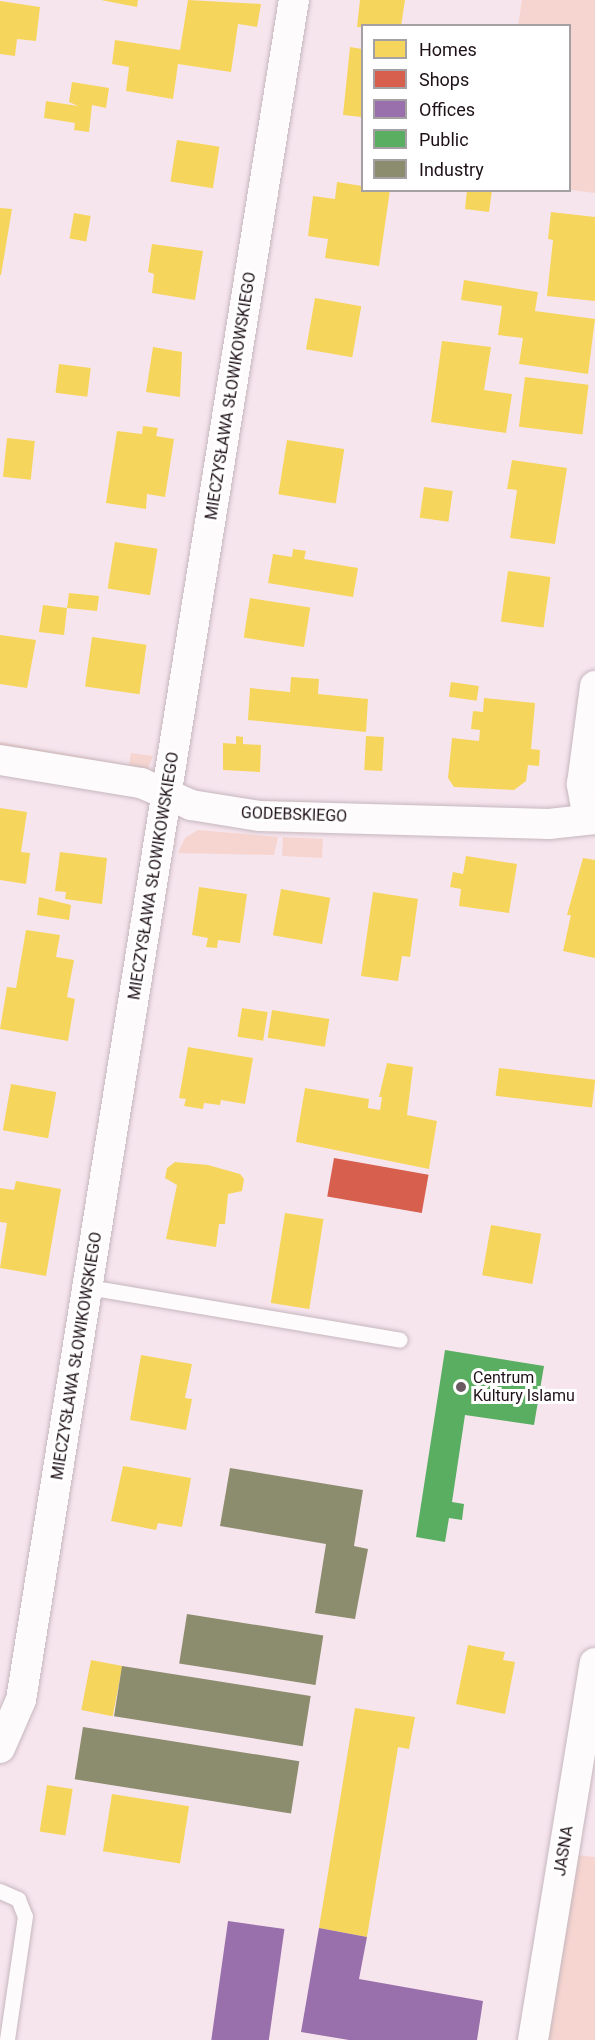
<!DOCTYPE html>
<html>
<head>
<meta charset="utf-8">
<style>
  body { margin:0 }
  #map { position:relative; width:595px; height:2040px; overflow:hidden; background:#f7e5ee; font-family:Roboto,sans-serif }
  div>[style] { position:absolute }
  .green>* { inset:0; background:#f6d5d0; transform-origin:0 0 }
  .homes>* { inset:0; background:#f6d55c; transform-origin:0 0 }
  .shops>* { inset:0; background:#d6604d; transform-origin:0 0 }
  .offices>* { inset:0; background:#9970ab; transform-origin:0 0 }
  .public>* { inset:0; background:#5aae61 }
  .industry>* { inset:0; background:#8c8c6e; transform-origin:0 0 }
  .roads { filter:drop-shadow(0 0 2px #c6b7be) drop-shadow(0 0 2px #c6b7be) }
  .lane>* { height:15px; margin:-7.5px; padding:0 7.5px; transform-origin:7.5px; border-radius:7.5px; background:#fefbfc }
  .street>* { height:30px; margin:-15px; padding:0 15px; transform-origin:15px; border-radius:15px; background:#fefbfc }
  .dots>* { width:16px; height:16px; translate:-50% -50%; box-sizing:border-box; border:3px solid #fff; border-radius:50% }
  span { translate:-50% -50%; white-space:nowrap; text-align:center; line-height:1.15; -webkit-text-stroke:6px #fff; paint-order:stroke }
  .street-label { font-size:16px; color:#1e1118 }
  .poi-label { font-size:16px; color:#1e1118 }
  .left { translate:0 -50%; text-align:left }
  .legend { position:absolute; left:361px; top:24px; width:210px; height:168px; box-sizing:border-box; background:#fff; border:2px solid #a5a0a3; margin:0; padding:8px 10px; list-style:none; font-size:18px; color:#1e1118 }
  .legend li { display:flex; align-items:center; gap:12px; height:30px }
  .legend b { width:30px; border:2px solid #a5a0a3 }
</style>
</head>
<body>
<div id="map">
  <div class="green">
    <div style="clip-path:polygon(522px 0,595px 0,595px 193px,570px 190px,570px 26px,518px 25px)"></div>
    <div style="clip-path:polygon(0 742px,129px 765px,131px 753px,153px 756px,147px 771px,0 746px)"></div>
    <div style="clip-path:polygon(198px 830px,278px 837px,274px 855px,178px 853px,185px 838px)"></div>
    <div style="left:283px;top:837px;width:40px;height:19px;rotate:3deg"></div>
    <div style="clip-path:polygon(576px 1855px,595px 1857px,595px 2040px,547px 2040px)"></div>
  </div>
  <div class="homes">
    <div style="clip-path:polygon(101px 0,138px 0,137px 7px)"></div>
    <div style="clip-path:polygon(188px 0,261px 4px,257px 27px,238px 24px,231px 72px,178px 64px,173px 99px,126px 91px,129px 67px,112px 64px,115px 40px,180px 50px)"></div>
    <div style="clip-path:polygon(360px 0,405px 0,401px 26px,357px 27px)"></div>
    <div style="clip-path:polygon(0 1px,40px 7px,36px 41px,17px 39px,15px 56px,0 54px)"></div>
    <div style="clip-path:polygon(350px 47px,362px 49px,362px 117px,343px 115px)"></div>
    <div style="clip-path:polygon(72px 82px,109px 88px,106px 108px,92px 105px,89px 132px,74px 130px,75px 123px,44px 118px,46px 101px,78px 106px,69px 102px)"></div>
    <div style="left:177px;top:140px;width:43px;height:42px;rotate:9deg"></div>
    <div style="clip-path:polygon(337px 182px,362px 186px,362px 190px,390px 190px,379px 266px,325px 258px,328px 239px,308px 236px,313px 196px,335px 199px)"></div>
    <div style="clip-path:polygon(467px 190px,492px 190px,489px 212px,465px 209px)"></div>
    <div style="clip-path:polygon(0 208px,12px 209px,1px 275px,0 275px)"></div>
    <div style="clip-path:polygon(551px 212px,595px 217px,595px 301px,547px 296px,553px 240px,548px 239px)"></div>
    <div style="left:74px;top:213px;width:17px;height:26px;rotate:10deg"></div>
    <div style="clip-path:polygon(152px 244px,203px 251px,195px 300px,152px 293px,154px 274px,148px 272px)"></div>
    <div style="clip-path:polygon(464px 280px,538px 292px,535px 311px,595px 319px,588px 374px,519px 364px,523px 338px,498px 335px,502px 306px,461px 300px)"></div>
    <div style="left:315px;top:298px;width:47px;height:52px;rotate:10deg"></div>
    <div style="clip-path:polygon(442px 341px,491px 347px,484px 390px,512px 394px,506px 433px,431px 422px)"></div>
    <div style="clip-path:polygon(153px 347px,182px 352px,180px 397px,146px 392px)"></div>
    <div style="left:59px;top:364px;width:32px;height:29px;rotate:7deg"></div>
    <div style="left:525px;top:377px;width:64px;height:50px;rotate:7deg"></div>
    <div style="clip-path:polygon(143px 426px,158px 428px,156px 436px,174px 439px,165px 497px,147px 494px,146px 509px,106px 503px,117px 431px,142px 434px)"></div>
    <div style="left:7px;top:438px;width:28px;height:39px;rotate:6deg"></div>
    <div style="left:287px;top:440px;width:58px;height:55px;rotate:9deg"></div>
    <div style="clip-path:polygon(512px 460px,567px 468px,555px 544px,510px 538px,517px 490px,507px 489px)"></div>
    <div style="left:424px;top:487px;width:29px;height:31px;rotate:8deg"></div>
    <div style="left:115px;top:542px;width:43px;height:47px;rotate:9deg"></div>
    <div style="clip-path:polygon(293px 549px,306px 551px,304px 559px,358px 568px,353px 597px,268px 583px,273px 554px,292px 557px)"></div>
    <div style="left:508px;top:571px;width:43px;height:51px;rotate:8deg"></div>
    <div style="clip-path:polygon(69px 593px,99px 596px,97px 611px,67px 608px,64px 635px,39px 632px,43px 605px,67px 608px)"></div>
    <div style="left:250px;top:598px;width:61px;height:40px;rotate:9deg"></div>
    <div style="clip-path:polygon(0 635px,36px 640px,27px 688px,0 684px)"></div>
    <div style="left:92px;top:637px;width:55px;height:50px;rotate:8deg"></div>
    <div style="clip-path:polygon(291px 677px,319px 679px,318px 694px,368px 699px,366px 732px,248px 720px,250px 688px,290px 692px)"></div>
    <div style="left:451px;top:682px;width:28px;height:15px;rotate:8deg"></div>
    <div style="clip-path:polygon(484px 698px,535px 703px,531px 749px,540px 750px,539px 766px,528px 765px,526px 781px,514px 790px,454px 787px,448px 778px,452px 738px,479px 741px,480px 730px,471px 729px,473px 711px,483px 712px)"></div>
    <div style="clip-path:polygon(236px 736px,243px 737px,243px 744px,261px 745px,260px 772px,223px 770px,223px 743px,236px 744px)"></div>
    <div style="left:366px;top:736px;width:18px;height:34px;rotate:3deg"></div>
    <div style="clip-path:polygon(0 808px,27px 812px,21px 852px,30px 853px,26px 884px,0 880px)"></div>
    <div style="clip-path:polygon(60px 852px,107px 858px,102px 904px,65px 899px,66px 892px,55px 891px)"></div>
    <div style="clip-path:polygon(466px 856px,517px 864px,509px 913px,459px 906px,461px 889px,450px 887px,453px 872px,463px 874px)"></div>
    <div style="clip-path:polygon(583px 858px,595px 860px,595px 958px,563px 951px,571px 915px,567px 915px)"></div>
    <div style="clip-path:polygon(199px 887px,247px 894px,240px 943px,218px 940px,217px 948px,206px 947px,208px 938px,192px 935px)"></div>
    <div style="left:281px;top:889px;width:50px;height:47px;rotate:10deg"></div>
    <div style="clip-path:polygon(373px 892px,418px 899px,410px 957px,402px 956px,398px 981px,361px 976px)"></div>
    <div style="clip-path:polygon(39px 897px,71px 905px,69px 920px,37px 915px)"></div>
    <div style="clip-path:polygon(26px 930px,60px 935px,56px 957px,74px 960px,67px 997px,75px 999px,68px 1041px,0 1029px,7px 987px,16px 988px)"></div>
    <div style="left:242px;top:1008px;width:26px;height:29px;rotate:9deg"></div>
    <div style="left:272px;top:1010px;width:58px;height:28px;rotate:9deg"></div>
    <div style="clip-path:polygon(188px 1047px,253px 1058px,245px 1104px,221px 1100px,220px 1105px,204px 1103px,203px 1109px,184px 1106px,186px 1099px,179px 1098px)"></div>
    <div style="clip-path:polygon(387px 1063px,413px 1067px,407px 1115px,437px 1121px,429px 1169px,296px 1142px,305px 1088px,369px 1099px,368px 1108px,380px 1110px,382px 1097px,379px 1097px)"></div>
    <div style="left:499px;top:1068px;width:97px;height:28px;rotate:7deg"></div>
    <div style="left:11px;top:1084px;width:46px;height:47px;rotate:10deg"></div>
    <div style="clip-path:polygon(175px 1162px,208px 1165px,240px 1174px,244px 1179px,242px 1191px,228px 1194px,225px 1224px,219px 1224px,216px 1247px,166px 1239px,177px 1185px,165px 1178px,167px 1168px)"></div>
    <div style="clip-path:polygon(16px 1181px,61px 1189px,46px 1276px,0 1268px,7px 1223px,0 1222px,0 1188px,14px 1190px)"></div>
    <div style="left:285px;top:1213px;width:39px;height:91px;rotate:9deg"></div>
    <div style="left:491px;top:1225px;width:51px;height:51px;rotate:10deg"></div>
    <div style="clip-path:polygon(141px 1355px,192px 1364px,185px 1398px,192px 1399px,186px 1430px,130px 1420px)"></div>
    <div style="clip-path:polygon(123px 1466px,191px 1478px,182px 1527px,158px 1523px,156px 1530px,111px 1521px)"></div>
    <div style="clip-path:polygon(468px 1645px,505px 1652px,503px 1660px,515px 1662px,505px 1714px,456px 1704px)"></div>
    <div style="left:91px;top:1660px;width:32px;height:51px;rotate:11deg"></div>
    <div style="clip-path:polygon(355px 1708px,415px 1717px,409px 1749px,398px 1747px,367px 1937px,319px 1928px)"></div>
    <div style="left:47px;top:1785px;width:26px;height:47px;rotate:9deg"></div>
    <div style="left:112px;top:1794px;width:78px;height:58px;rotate:9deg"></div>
  </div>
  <div class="shops">
    <div style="left:334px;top:1158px;width:96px;height:39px;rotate:10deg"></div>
  </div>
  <div class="offices">
    <div style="left:228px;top:1921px;width:57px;height:120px;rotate:8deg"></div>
    <div style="clip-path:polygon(319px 1928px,367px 1937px,359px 1979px,483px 2001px,477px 2040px,349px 2040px,301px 2032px)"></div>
  </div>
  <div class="public">
    <div style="clip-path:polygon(445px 1350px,544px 1366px,534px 1425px,465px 1415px,452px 1502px,464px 1504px,462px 1520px,449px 1518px,445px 1542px,416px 1537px)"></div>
  </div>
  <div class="industry">
    <div style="clip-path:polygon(230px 1468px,363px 1490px,354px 1546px,368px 1549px,355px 1619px,315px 1613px,326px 1544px,220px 1526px)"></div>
    <div style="left:187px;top:1614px;width:138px;height:50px;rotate:9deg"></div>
    <div style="left:122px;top:1666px;width:191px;height:51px;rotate:9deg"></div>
    <div style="left:83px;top:1727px;width:219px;height:53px;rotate:9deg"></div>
  </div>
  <div class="roads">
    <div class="lane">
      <div style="left:88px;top:1287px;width:316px;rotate:9.6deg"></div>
      <div style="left:0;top:1891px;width:20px;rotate:24deg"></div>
      <div style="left:18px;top:1899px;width:18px;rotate:68deg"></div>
      <div style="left:25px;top:1916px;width:125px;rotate:98.3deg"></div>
    </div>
    <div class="street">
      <div style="left:0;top:760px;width:143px;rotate:9.3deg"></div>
      <div style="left:141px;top:783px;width:55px;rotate:23.7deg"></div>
      <div style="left:191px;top:805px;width:70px;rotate:9.1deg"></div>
      <div style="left:260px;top:816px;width:289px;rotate:1.6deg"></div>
      <div style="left:549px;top:824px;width:46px;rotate:-6.2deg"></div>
      <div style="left:588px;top:819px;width:36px;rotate:-100deg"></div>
      <div style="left:582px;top:784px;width:99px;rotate:-82.4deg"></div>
      <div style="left:0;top:1748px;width:52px;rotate:-66.4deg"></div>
      <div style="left:21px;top:1700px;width:1722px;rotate:-80.88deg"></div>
      <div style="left:533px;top:2040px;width:382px;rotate:-80.7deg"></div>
    </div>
  </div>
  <div class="dots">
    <div style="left:461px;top:1387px;background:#6a5b63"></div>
  </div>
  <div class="street-label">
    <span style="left:231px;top:396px;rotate:-81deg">MIECZYSŁAWA SŁOWIKOWSKIEGO</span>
    <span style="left:294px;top:815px;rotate:2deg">GODEBSKIEGO</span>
    <span style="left:154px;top:876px;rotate:-81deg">MIECZYSŁAWA SŁOWIKOWSKIEGO</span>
    <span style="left:77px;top:1356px;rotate:-81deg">MIECZYSŁAWA SŁOWIKOWSKIEGO</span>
    <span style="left:564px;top:1851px;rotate:-81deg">JASNA</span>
  </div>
  <div class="poi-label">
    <span class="left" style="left:473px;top:1387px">Centrum<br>Kultury Islamu</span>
  </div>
  <ul class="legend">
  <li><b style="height:16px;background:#f6d55c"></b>Homes</li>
  <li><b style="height:16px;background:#d6604d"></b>Shops</li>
  <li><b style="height:16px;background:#9970ab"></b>Offices</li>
  <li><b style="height:16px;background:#5aae61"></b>Public</li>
  <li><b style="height:16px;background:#8c8c6e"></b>Industry</li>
  </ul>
</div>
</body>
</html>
